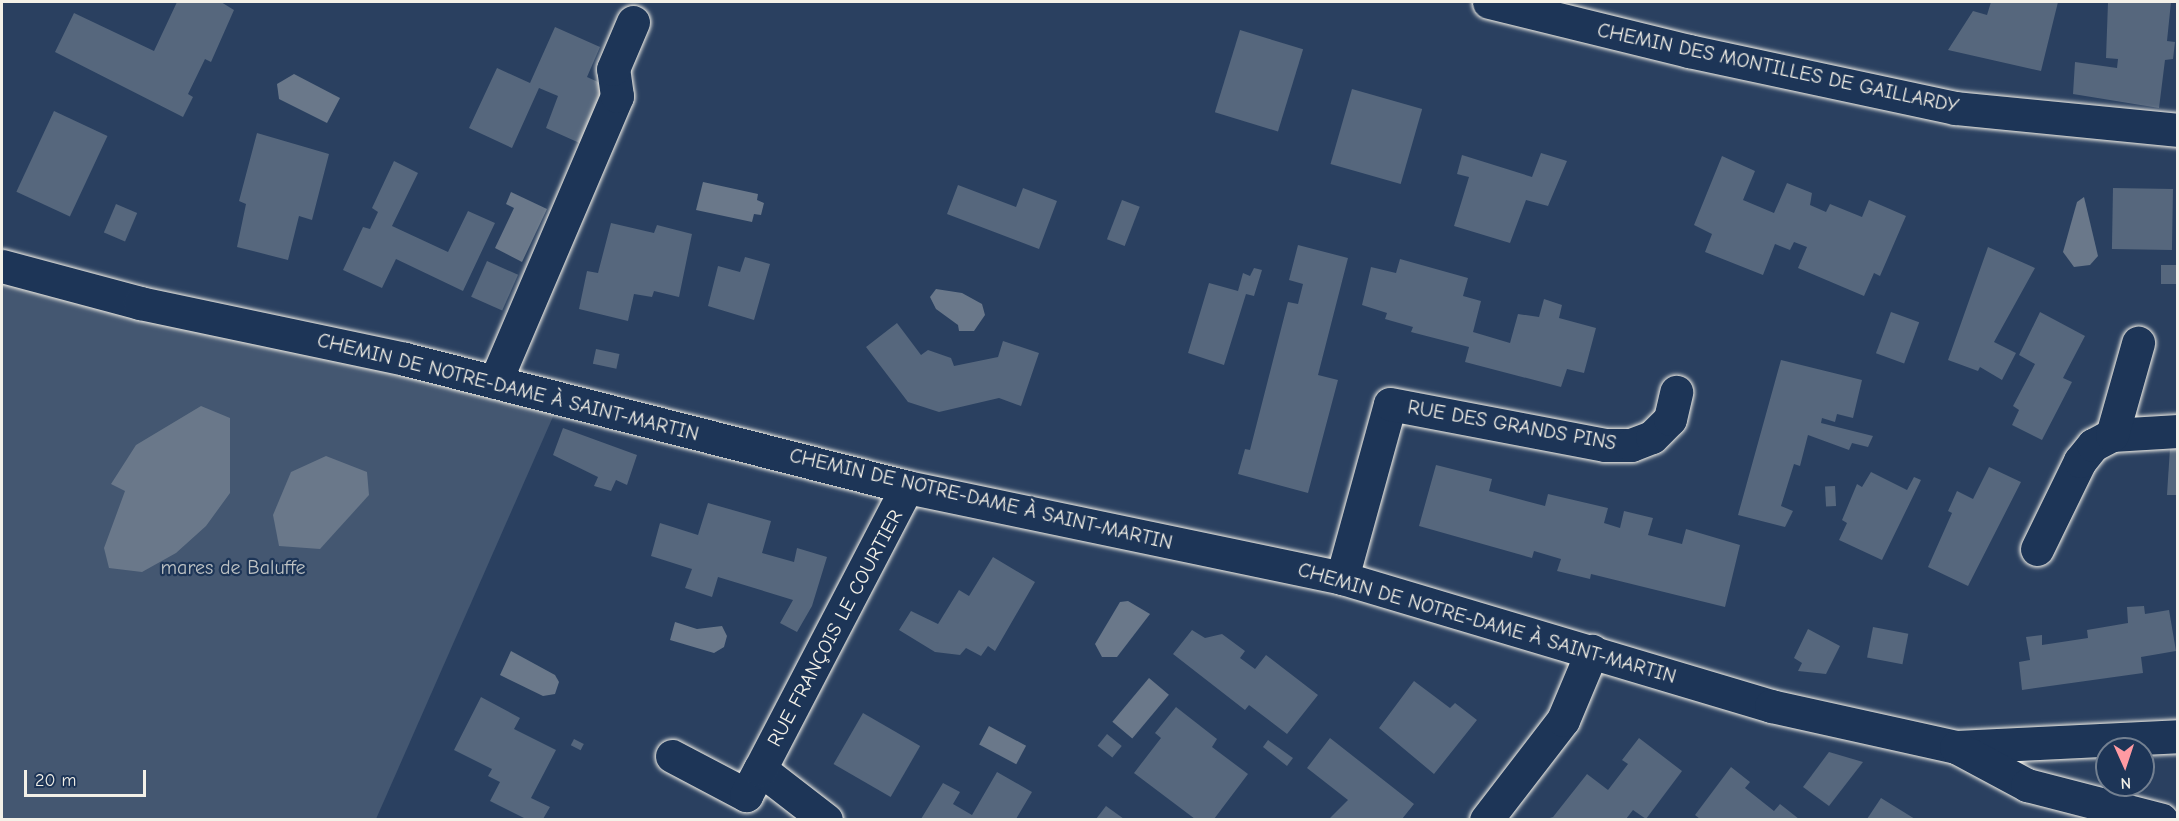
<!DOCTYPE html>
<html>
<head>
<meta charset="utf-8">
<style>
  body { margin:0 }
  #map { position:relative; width:2179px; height:821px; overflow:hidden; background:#2a4060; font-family:"Comic Neue",sans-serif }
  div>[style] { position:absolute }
  .green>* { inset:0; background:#445771 }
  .water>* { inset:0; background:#6a788a; transform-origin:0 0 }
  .building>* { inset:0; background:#56677d; transform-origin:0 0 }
  .roads { filter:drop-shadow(0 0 2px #f4f1e8) drop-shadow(0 0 2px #f4f1e8) }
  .minor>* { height:33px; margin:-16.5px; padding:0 16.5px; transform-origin:16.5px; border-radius:16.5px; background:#1d3557 }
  span { translate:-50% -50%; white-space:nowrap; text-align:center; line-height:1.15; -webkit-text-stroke:4.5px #1d3557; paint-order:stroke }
  .street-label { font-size:20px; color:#f4f1e8 }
  .park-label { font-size:20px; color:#bfc3c4 }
  .frame { position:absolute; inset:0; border:3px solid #f4f1e8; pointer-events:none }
  .north { position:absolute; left:2095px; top:737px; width:60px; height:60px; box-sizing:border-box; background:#1d3557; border:2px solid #738091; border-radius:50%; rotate:177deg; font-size:16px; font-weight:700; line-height:24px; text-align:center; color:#f4f1e8 }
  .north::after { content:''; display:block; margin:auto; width:21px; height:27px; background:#ff9aa2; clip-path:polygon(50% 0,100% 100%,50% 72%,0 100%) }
  .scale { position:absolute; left:24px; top:770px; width:122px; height:27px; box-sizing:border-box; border:3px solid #f4f1e8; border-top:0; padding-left:8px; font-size:18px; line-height:21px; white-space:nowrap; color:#f4f1e8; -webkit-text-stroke:4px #1d3557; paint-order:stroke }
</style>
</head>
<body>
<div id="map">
  <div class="green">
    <div style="clip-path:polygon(2px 266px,555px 412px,376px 819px,2px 819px)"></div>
  </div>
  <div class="water">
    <div style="clip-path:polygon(294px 74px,340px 98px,327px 123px,279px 99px,277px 84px)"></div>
    <div style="clip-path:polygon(703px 182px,758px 194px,757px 200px,764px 203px,761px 215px,754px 214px,752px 222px,696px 210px)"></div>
    <div style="clip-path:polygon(511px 192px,547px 209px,522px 262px,495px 248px,514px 208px,506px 204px)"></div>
    <div style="clip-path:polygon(2084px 197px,2098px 256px,2090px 265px,2074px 267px,2063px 252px,2077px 202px)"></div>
    <div style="clip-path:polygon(936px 289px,962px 293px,982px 304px,985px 315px,974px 331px,959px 331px,958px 325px,936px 309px,930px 297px)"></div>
    <div style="clip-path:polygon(201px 406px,230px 418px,230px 493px,206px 526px,176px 553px,142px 572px,109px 568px,104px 548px,125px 491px,111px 484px,136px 445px)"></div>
    <div style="clip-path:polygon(326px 456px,367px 472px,369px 495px,320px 549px,279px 546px,273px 515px,291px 472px)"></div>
    <div style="clip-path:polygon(1128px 601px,1150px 614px,1117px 657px,1102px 657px,1095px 644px,1120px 602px)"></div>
    <div style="clip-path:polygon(675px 622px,697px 629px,722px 626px,727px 636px,724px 647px,714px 653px,670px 640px)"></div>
    <div style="clip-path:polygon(511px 651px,555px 675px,559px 682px,555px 694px,543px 696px,500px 675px)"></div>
    <div style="left:1149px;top:678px;width:26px;height:57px;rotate:40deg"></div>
    <div style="left:989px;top:726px;width:42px;height:21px;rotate:28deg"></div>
  </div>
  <div class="building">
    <div style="clip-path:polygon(177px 2px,221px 2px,234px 10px,211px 62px,205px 59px,188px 94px,193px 97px,183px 117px,55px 52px,74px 13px,154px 51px)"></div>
    <div style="clip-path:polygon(1991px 2px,2058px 2px,2041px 71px,1948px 50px,1973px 11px,1987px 15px)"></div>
    <div style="clip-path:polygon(2108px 2px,2171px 2px,2167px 41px,2175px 42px,2173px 59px,2165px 60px,2159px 108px,2073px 94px,2075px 62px,2117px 68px,2118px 59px,2106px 58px)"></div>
    <div style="clip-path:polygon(555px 27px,600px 47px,587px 77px,607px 86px,584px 145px,546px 128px,558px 96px,539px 88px,512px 148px,469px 128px,497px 68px,530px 83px)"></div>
    <div style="left:1240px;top:30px;width:66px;height:86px;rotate:17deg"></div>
    <div style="left:1352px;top:89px;width:73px;height:78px;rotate:16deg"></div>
    <div style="left:54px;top:111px;width:59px;height:89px;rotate:25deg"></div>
    <div style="clip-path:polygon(257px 133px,329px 154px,312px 220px,299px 216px,288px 260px,237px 247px,246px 204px,239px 201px)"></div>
    <div style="clip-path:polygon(1541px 153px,1567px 161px,1548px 206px,1526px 200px,1510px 243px,1454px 226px,1469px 177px,1457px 174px,1462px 155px,1532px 177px)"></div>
    <div style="clip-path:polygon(1722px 156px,1755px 171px,1743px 200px,1774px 213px,1787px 183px,1812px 193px,1810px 205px,1826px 212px,1830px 204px,1862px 217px,1869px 200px,1906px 216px,1880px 276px,1874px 273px,1864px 296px,1798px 268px,1807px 247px,1794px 242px,1790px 250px,1775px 244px,1763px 275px,1705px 252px,1712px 234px,1694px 225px)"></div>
    <div style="clip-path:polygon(394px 161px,418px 173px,392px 226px,448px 252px,468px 211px,495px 223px,463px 291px,396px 259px,382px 288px,343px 270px,363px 227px,370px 229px,378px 212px,372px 208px)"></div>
    <div style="clip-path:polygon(958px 185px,1016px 207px,1023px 188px,1057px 201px,1039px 249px,947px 214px)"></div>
    <div style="left:2113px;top:188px;width:60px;height:61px;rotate:1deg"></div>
    <div style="left:1122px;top:200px;width:19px;height:42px;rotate:21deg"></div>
    <div style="left:116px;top:204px;width:23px;height:31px;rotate:23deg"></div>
    <div style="clip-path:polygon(611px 223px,654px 233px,657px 225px,692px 234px,679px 297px,654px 291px,652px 297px,634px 294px,628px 321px,579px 309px,587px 271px,598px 273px)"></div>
    <div style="clip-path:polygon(1298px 245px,1348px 258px,1318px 375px,1338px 380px,1308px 493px,1238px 474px,1245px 449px,1250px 450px,1288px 302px,1298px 304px,1303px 284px,1289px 280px)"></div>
    <div style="clip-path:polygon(1988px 247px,2035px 268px,1994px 342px,2016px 353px,2002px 380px,1980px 367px,1978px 371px,1948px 360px)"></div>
    <div style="clip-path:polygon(745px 257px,770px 264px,754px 320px,708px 306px,718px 266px,740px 272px)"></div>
    <div style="clip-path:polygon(1400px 259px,1468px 278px,1463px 296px,1481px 301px,1473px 332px,1510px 343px,1518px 314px,1539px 317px,1544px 299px,1562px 305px,1559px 318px,1596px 328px,1584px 373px,1567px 369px,1561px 387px,1465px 362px,1469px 347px,1411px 332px,1413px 327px,1385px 319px,1387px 313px,1362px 305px,1371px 267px,1396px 273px)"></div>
    <div style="left:487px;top:261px;width:34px;height:39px;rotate:24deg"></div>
    <div style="left:2161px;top:265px;width:17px;height:19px"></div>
    <div style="clip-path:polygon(1254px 268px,1262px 270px,1254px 296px,1246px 294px,1224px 365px,1188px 353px,1209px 283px,1238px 291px,1243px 273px,1250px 276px)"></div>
    <div style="left:1891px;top:312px;width:30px;height:44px;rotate:20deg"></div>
    <div style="clip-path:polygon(2040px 312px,2085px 336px,2063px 378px,2072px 382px,2042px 440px,2012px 425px,2019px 410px,2013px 406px,2035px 364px,2019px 355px)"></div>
    <div style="clip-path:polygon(897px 323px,921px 355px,928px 350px,951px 358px,954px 366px,998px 357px,1003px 341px,1039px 353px,1021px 406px,999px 398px,939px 412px,908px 402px,866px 347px)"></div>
    <div style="left:596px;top:349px;width:24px;height:15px;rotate:12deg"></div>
    <div style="clip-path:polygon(1781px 360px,1862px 380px,1853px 418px,1837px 414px,1835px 422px,1822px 418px,1821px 423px,1873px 436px,1868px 447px,1852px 443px,1849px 450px,1808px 435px,1800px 466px,1794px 464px,1781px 506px,1793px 511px,1785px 527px,1738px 515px)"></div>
    <div style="clip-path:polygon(563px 428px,637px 455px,627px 485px,616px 480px,611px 491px,594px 486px,598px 477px,553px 455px)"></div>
    <div style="clip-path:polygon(2170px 448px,2178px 448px,2178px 495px,2167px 495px)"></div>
    <div style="clip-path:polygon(1436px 465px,1492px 479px,1489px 491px,1545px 506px,1548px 494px,1608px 508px,1604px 523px,1620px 528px,1624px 511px,1653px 518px,1648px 535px,1682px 544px,1686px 529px,1740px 545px,1725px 607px,1591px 574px,1590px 579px,1557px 571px,1561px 559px,1534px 551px,1532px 558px,1419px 526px)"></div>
    <div style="clip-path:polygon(1989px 467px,2021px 482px,1968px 586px,1928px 567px,1952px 513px,1948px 511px,1957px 491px,1973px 499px)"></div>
    <div style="clip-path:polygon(1871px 472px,1907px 490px,1914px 477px,1921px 480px,1882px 560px,1839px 540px,1847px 523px,1842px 520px,1857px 484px,1862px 487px)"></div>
    <div style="left:1835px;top:486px;width:20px;height:10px;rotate:87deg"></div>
    <div style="clip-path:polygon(708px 503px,771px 521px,762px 553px,794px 562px,797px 548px,827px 557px,812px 606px,797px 632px,780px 623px,793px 600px,718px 577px,712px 597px,685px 588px,692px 569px,651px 556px,660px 523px,698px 535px)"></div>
    <div style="clip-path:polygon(993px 557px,1035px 582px,995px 651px,988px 646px,981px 656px,966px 648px,960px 655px,935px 652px,899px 630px,911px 611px,938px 624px,959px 590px,969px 596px)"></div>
    <div style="clip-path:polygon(2144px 606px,2145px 614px,2169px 610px,2176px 651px,2141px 657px,2143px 673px,2022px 690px,2019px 662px,2030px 660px,2026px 637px,2042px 635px,2042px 645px,2088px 638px,2087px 630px,2128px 623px,2127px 607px)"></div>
    <div style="left:1873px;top:627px;width:36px;height:31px;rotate:11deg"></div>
    <div style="clip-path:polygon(1808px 629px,1840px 646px,1826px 674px,1798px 671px,1802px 663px,1794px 658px)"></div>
    <div style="clip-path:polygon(1192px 630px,1205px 638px,1222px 634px,1245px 651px,1240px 658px,1255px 669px,1266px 655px,1318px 695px,1287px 734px,1249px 705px,1245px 710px,1173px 654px)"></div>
    <div style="clip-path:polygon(1414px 681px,1450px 708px,1455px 703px,1477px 720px,1434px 774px,1379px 728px)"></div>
    <div style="clip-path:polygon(481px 697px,520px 718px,514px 729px,556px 750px,531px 798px,550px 807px,543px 819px,526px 819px,490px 801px,500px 782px,488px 776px,492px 769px,454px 750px)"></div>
    <div style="clip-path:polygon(1176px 707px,1217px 739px,1212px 747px,1248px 774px,1214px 819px,1195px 819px,1134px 773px,1161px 738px,1155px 733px)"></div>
    <div style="left:863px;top:713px;width:66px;height:59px;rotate:30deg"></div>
    <div style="left:1107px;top:734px;width:19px;height:15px;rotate:39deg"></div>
    <div style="clip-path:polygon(1330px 738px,1414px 804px,1402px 819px,1329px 819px,1348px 800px,1307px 768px)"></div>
    <div style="clip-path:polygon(1639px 738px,1682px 771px,1646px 819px,1633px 810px,1626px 819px,1546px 819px,1553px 817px,1587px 774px,1608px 790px,1628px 764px,1622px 760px)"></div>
    <div style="left:574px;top:739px;width:11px;height:7px;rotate:27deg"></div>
    <div style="clip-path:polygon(1268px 740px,1293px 758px,1287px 766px,1263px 747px)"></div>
    <div style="clip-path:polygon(1829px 752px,1863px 762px,1829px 806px,1803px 787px)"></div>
    <div style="clip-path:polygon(1731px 767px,1750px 782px,1745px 788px,1774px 811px,1780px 804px,1799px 819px,1700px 819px,1695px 815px)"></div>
    <div style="clip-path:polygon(997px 772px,1032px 792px,1016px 819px,921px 819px,943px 783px,960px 792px,953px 804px,972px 815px)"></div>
    <div style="clip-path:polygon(1881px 798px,1915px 819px,1867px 819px)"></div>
    <div style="clip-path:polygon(1106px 806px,1124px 819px,1096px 819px)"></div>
  </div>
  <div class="roads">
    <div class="minor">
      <div style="left:1489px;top:2px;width:206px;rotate:13.8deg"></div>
      <div style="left:1689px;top:51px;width:272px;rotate:12.1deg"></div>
      <div style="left:1955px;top:108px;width:224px;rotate:5.6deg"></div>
      <div style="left:2px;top:266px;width:143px;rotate:15deg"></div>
      <div style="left:140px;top:303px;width:271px;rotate:11.9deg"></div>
      <div style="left:405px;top:359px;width:518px;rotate:14.3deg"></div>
      <div style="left:907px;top:487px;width:444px;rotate:11.8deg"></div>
      <div style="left:1342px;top:578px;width:448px;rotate:16.6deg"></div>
      <div style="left:1771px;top:706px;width:189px;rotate:12.5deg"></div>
      <div style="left:1956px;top:747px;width:222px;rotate:-2.8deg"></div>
      <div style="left:495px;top:382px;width:311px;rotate:-66.9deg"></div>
      <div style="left:617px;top:96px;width:27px;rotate:-98deg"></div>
      <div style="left:613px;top:69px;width:51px;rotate:-66.9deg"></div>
      <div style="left:2112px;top:435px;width:66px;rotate:-3.5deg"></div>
      <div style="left:2037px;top:549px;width:98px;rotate:-64deg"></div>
      <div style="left:2080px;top:461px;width:21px;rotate:-51deg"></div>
      <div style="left:2093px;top:445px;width:21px;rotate:-28deg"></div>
      <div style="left:2112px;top:435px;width:96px;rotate:-74.2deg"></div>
      <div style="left:1342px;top:578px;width:180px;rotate:-74.6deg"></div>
      <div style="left:1390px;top:404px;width:219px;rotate:10.8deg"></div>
      <div style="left:1605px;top:445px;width:26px"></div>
      <div style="left:1631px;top:445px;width:22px;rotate:-21deg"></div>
      <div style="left:1652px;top:437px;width:25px;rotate:-45deg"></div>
      <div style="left:1670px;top:419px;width:28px;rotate:-77deg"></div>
      <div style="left:1956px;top:747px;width:81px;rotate:28.2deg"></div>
      <div style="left:2027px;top:785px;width:139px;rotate:14.5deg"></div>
      <div style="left:672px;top:756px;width:84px;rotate:27.8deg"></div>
      <div style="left:746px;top:795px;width:30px;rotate:-62deg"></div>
      <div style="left:826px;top:820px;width:83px;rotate:-142.3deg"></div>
      <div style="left:760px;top:769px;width:318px;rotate:-62.5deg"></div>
      <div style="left:1486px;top:820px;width:126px;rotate:-52.4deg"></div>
      <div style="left:1563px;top:720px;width:75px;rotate:-67.2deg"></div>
    </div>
  </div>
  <div class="street-label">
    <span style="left:1778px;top:68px;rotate:12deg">CHEMIN DES MONTILLES DE GAILLARDY</span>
    <span style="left:508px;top:387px;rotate:14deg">CHEMIN DE NOTRE-DAME À SAINT-MARTIN</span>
    <span style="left:1512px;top:425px;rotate:10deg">RUE DES GRANDS PINS</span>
    <span style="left:981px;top:499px;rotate:13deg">CHEMIN DE NOTRE-DAME À SAINT-MARTIN</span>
    <span style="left:1487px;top:623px;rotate:16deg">CHEMIN DE NOTRE-DAME À SAINT-MARTIN</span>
    <span style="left:835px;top:628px;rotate:-62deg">RUE FRANÇOIS LE COURTIER</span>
  </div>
  <div class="park-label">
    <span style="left:233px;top:567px">mares de Baluffe</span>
  </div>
  <div class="frame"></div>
  <div class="north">N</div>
  <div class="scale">20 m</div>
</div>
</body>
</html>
